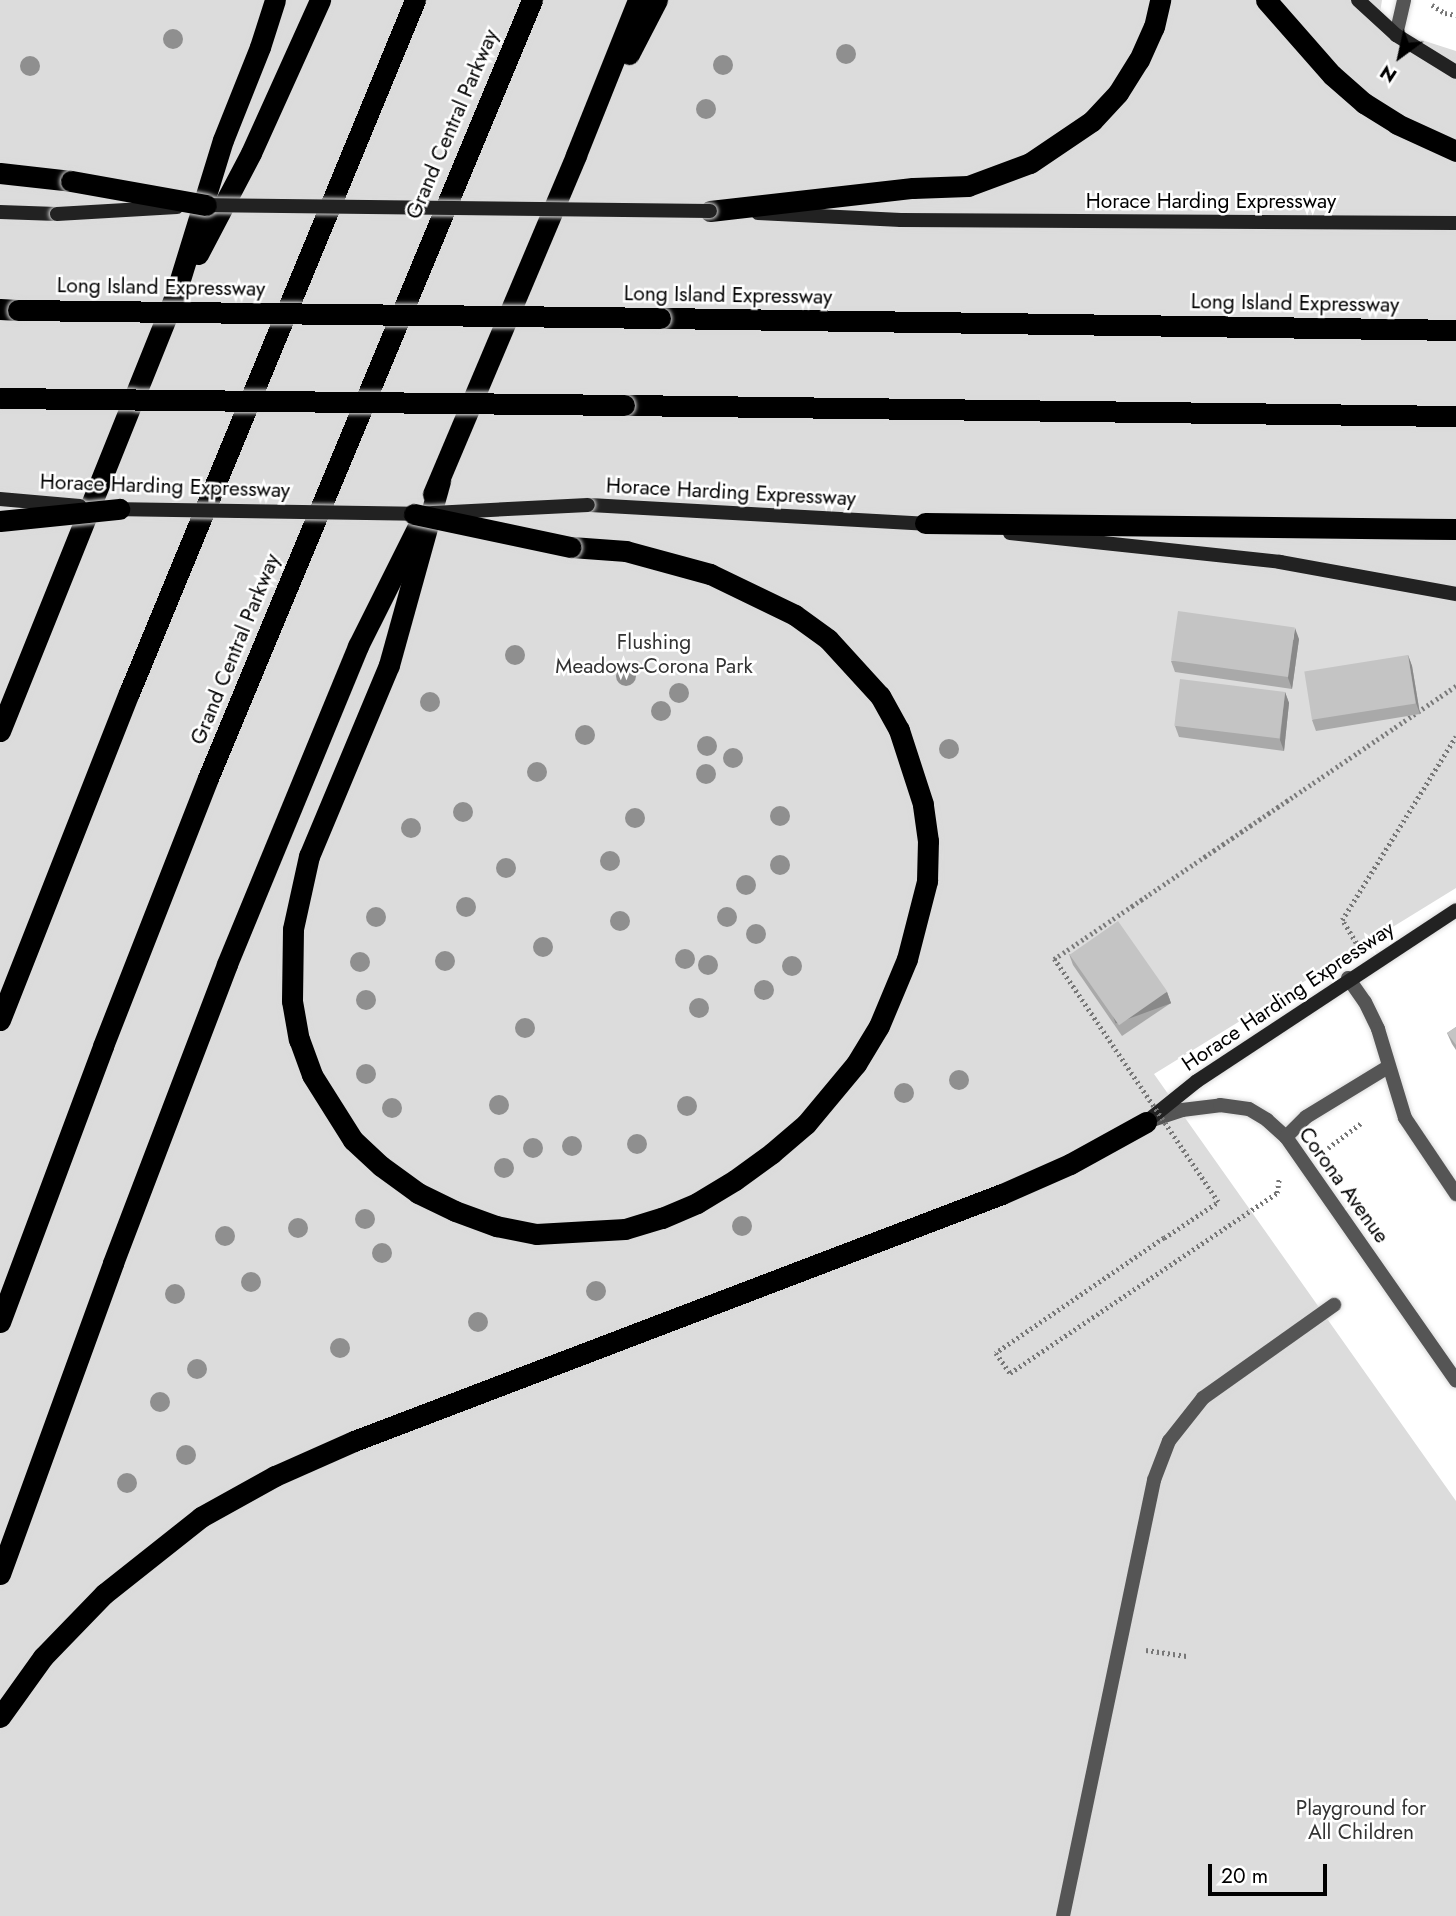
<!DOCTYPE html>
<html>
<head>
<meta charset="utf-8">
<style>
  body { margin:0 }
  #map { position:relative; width:1456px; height:1916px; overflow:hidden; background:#fff; font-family:Jost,sans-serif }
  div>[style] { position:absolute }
  .green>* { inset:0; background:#dcdcdc }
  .path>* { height:4.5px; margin-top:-2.25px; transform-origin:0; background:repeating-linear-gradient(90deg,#777 0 2px,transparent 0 5.5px) }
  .roads { filter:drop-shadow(0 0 2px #dbdbdb) drop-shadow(0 0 2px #dbdbdb) }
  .street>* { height:14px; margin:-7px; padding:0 7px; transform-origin:7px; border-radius:7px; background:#555 }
  .secondary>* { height:14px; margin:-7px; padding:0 7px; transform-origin:7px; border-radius:7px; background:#222 }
  .highway>* { height:21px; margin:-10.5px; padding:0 10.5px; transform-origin:10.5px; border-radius:10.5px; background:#000 }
  .path-bridge>* { height:4.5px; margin-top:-2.25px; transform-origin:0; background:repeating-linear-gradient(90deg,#777 0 2px,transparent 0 5.5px) }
  .bridges { filter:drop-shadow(0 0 2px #dbdbdb) drop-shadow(0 0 2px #dbdbdb) }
  .secondary-bridge>* { height:14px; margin:-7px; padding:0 7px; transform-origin:7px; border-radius:7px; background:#222 }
  .highway-bridge>* { height:21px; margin:-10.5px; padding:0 10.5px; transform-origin:10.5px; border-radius:10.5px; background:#000 }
  .trees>* { width:20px; height:20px; margin:-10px; border-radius:50%; background:#8f8f8f }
  .wall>* { inset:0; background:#a9a9a9 }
  .shaded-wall>* { inset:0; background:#898989; transform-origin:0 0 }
  .building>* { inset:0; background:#c4c4c4; transform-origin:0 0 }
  span { translate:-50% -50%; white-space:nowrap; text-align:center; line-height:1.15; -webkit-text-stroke:5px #fff; paint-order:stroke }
  .street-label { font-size:21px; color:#000 }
  .park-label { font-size:21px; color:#333 }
  .north { position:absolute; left:1365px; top:21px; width:70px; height:70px; -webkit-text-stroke:5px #fff; paint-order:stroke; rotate:213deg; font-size:19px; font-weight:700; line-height:28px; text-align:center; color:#000 }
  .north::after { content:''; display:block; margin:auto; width:24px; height:32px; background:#000; clip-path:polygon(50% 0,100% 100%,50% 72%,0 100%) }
  .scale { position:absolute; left:1208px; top:1864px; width:119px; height:32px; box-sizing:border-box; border:4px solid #000; border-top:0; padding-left:9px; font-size:21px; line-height:24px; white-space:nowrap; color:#000; -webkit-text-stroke:5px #fff; paint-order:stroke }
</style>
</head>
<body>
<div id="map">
  <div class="green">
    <div style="clip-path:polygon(0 0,1382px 0,1378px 26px,1456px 51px,1456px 888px,1154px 1074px,1456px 1501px,1456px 1916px,0 1916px)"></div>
  </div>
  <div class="path">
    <div style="left:1432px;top:5px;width:15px;rotate:32deg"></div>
    <div style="left:1445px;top:13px;width:11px;rotate:10deg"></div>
    <div style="left:1356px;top:943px;width:27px;rotate:-121deg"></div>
    <div style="left:1342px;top:920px;width:216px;rotate:-58.2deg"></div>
    <div style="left:1328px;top:1148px;width:41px;rotate:-37.1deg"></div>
    <div style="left:1164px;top:1238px;width:204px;rotate:145.6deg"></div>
    <div style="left:996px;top:1353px;width:24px;rotate:55deg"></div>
    <div style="left:1010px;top:1373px;width:322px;rotate:-34deg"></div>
    <div style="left:1277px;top:1193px;width:15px;rotate:-82deg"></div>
    <div style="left:1146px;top:1650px;width:41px;rotate:8.3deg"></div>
  </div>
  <div class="roads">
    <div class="street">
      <div style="left:1396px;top:35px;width:36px;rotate:-77deg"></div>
      <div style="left:1348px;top:978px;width:29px;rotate:55deg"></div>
      <div style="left:1365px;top:1002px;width:30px;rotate:64deg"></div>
      <div style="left:1378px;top:1029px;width:93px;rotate:73.1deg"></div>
      <div style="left:1405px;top:1118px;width:92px;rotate:56.1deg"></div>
      <div style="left:1149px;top:1121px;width:35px;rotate:-18deg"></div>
      <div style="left:1182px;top:1110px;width:38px;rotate:-7deg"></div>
      <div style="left:1220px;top:1105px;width:29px;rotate:8deg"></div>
      <div style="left:1249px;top:1109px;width:21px;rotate:31deg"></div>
      <div style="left:1267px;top:1120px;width:25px;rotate:42deg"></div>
      <div style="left:1286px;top:1137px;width:297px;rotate:55.1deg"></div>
      <div style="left:1286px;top:1137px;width:28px;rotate:-45deg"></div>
      <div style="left:1306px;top:1117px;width:96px;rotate:-31.4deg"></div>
      <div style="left:1063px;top:1916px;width:445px;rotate:-78.2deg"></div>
      <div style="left:1154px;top:1480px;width:42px;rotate:-69deg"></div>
      <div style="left:1169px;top:1441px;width:55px;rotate:-51.7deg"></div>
      <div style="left:1203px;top:1398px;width:161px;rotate:-35.4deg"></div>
    </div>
    <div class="secondary">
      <div style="left:1358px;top:0;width:52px;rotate:42.6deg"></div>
      <div style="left:1396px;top:35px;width:70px;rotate:31.7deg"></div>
      <div style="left:0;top:212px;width:57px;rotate:2deg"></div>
      <div style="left:758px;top:213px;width:143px;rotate:2.8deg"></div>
      <div style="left:901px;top:220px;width:555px;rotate:0.31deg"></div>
      <div style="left:588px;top:505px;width:344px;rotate:3.2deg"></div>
      <div style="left:1010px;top:533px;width:272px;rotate:6.1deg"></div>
      <div style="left:1280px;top:562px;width:179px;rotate:10.3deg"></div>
      <div style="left:1146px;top:1122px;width:65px;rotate:-38.8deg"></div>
      <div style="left:1197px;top:1081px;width:310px;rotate:-33.4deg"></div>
    </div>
    <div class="highway">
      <div style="left:1266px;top:0;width:100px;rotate:48.7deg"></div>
      <div style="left:1332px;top:75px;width:43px;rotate:41.2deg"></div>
      <div style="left:1364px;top:103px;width:39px;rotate:32deg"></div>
      <div style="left:1397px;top:124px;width:65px;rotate:24.6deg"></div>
      <div style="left:629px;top:54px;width:61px;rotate:-62.6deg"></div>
      <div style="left:0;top:173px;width:71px;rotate:6.4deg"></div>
      <div style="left:710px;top:211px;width:204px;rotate:-6.5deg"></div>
      <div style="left:913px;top:188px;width:55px;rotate:-2.1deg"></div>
      <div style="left:968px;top:186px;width:66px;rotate:-20.4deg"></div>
      <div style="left:1030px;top:163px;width:75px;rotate:-34.1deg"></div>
      <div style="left:1092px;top:121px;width:38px;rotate:-47deg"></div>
      <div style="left:1118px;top:93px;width:39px;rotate:-58deg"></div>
      <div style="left:1139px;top:60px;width:36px;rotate:-66deg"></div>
      <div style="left:1154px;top:27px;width:28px;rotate:-77deg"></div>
      <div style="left:198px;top:254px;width:114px;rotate:-62.3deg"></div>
      <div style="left:251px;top:153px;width:168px;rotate:-65.7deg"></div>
      <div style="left:0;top:309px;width:18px;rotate:3deg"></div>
      <div style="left:660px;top:318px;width:796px;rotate:0.86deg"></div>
      <div style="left:624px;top:405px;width:832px;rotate:0.76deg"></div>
      <div style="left:440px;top:481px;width:191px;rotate:105.5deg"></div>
      <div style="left:389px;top:665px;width:207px;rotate:112.7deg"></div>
      <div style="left:309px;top:856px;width:75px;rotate:102.4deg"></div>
      <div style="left:293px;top:929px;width:72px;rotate:90.8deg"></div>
      <div style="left:292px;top:1001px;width:39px;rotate:80deg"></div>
      <div style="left:299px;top:1039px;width:38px;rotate:70deg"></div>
      <div style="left:312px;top:1075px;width:77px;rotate:57.8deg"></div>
      <div style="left:353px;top:1140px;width:38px;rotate:43deg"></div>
      <div style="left:381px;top:1166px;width:46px;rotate:36.1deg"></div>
      <div style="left:418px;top:1193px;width:41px;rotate:25.9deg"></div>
      <div style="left:455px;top:1211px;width:44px;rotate:20.1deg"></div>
      <div style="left:496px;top:1226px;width:41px;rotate:11.3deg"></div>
      <div style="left:536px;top:1234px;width:89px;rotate:-3.2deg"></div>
      <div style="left:625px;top:1229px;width:39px;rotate:-17deg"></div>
      <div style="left:662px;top:1218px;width:38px;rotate:-23deg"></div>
      <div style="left:697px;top:1203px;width:44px;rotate:-31.2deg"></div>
      <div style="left:735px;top:1180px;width:46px;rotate:-36.1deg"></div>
      <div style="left:772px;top:1153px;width:45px;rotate:-40.5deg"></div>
      <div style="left:806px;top:1124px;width:78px;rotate:-50.2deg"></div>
      <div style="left:856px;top:1064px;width:44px;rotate:-58.8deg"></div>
      <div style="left:879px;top:1026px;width:73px;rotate:-67.3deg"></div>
      <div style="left:907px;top:959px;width:81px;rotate:-75.6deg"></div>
      <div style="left:927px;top:881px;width:40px;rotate:-88.6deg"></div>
      <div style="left:928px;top:841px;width:37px;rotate:-98deg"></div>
      <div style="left:923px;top:804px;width:78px;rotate:-108deg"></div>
      <div style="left:899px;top:730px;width:39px;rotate:-119deg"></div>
      <div style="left:880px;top:696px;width:77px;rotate:-132.4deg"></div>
      <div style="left:828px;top:639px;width:41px;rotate:-144deg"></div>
      <div style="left:795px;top:615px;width:94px;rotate:-154.2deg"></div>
      <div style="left:710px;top:574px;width:87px;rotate:-164.7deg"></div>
      <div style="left:626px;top:551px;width:55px;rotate:-175.8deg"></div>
      <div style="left:433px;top:494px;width:368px;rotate:-67.1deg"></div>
      <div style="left:576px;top:155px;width:167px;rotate:-68.2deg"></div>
      <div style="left:925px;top:523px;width:531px;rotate:0.65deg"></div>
      <div style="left:0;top:731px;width:466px;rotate:-68.1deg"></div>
      <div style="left:174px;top:299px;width:166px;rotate:-72.9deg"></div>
      <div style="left:223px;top:140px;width:100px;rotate:-68.3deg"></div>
      <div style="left:260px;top:47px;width:49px;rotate:-72.3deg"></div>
      <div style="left:0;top:1020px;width:352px;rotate:-68.5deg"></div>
      <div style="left:129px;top:693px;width:750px;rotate:-67.57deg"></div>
      <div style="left:0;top:1322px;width:295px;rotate:-69.5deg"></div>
      <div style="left:103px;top:1046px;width:288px;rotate:-68.6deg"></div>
      <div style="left:208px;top:778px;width:843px;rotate:-67.39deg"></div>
      <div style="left:0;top:1574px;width:331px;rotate:-70deg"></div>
      <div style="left:113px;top:1263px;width:320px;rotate:-69.1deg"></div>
      <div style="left:227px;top:964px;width:344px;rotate:-67.6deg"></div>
      <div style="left:358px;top:646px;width:134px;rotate:-63.4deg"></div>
      <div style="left:0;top:1717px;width:74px;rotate:-54.4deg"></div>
      <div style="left:43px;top:1657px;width:88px;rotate:-45.9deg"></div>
      <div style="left:104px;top:1594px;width:124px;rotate:-38.4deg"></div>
      <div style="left:201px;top:1517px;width:85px;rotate:-29deg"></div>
      <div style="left:275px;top:1476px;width:86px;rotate:-23.9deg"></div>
      <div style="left:354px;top:1441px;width:693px;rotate:-20.87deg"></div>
      <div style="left:1002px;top:1194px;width:74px;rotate:-23.8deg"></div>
      <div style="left:1070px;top:1164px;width:87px;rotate:-28.9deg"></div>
    </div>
  </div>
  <div class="path-bridge">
    <div style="left:1164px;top:1238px;width:65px;rotate:-33.7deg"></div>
    <div style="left:1218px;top:1202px;width:293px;rotate:-124deg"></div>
    <div style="left:1054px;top:959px;width:486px;rotate:-34.2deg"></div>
  </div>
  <div class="bridges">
    <div class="secondary-bridge">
      <div style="left:197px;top:205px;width:513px;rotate:0.67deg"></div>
      <div style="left:57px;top:214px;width:120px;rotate:-3.3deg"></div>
      <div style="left:0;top:499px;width:80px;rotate:5deg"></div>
      <div style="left:110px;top:509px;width:304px;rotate:0.9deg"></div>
      <div style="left:414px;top:514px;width:174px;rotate:-3deg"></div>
    </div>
    <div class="highway-bridge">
      <div style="left:71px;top:181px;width:137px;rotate:10.1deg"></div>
      <div style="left:18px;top:310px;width:642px;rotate:0.71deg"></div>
      <div style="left:0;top:398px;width:624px;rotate:0.64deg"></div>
      <div style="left:414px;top:514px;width:160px;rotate:11.9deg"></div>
      <div style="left:0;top:521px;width:120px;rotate:-5.8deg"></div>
    </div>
  </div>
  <div class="trees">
    <div style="left:173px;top:39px"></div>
    <div style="left:846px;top:54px"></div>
    <div style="left:723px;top:65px"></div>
    <div style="left:30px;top:66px"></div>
    <div style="left:706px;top:109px"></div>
    <div style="left:515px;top:655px"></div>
    <div style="left:626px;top:676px"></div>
    <div style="left:679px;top:693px"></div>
    <div style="left:430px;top:702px"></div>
    <div style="left:661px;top:711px"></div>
    <div style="left:585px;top:735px"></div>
    <div style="left:707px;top:746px"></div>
    <div style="left:949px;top:749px"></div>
    <div style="left:733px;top:758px"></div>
    <div style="left:537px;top:772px"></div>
    <div style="left:706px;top:774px"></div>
    <div style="left:463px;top:812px"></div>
    <div style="left:780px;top:816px"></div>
    <div style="left:635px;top:818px"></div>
    <div style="left:411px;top:828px"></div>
    <div style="left:610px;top:861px"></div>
    <div style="left:780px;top:865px"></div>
    <div style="left:506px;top:868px"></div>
    <div style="left:746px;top:885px"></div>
    <div style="left:466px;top:907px"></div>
    <div style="left:376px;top:917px"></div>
    <div style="left:727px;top:917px"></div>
    <div style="left:620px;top:921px"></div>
    <div style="left:756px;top:934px"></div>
    <div style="left:543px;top:947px"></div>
    <div style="left:685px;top:959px"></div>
    <div style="left:445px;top:961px"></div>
    <div style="left:360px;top:962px"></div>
    <div style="left:708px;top:965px"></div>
    <div style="left:792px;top:966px"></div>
    <div style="left:764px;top:990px"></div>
    <div style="left:366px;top:1000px"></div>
    <div style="left:699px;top:1008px"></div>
    <div style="left:525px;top:1028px"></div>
    <div style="left:366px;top:1074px"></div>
    <div style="left:959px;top:1080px"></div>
    <div style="left:904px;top:1093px"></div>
    <div style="left:499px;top:1105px"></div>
    <div style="left:687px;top:1106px"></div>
    <div style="left:392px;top:1108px"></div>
    <div style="left:637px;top:1144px"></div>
    <div style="left:572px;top:1146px"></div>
    <div style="left:533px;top:1148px"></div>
    <div style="left:504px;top:1168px"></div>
    <div style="left:365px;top:1219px"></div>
    <div style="left:742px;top:1226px"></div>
    <div style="left:298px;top:1228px"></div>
    <div style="left:225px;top:1236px"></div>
    <div style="left:382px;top:1253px"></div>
    <div style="left:251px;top:1282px"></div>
    <div style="left:596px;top:1291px"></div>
    <div style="left:175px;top:1294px"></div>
    <div style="left:478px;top:1322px"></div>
    <div style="left:340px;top:1348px"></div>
    <div style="left:197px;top:1369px"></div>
    <div style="left:160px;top:1402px"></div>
    <div style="left:186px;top:1455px"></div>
    <div style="left:127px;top:1483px"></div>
  </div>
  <div class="wall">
    <div style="clip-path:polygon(1299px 639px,1292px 689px,1175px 672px,1171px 661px)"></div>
    <div style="clip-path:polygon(1408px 655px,1412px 666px,1420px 714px,1316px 731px,1312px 720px)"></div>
    <div style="clip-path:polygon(1285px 692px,1289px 703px,1284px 751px,1179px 737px,1175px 726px)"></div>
    <div style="clip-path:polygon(1069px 954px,1167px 992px,1171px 1003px,1122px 1036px,1073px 965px)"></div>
    <div style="clip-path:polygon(1456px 1027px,1456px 1050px,1452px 1044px,1447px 1033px)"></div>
  </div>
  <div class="shaded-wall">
    <div style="clip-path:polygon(1295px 628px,1299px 639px,1292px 689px,1288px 678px)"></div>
    <div style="clip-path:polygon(1408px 655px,1412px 666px,1420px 714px,1416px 703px)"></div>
    <div style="clip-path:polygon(1285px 692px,1289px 703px,1284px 751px,1280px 740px)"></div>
    <div style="left:1167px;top:992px;width:12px;height:59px;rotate:70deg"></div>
  </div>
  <div class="building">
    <div style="left:1178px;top:611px;width:118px;height:50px;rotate:8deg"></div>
    <div style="left:1408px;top:655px;width:49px;height:105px;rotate:81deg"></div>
    <div style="left:1180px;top:679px;width:106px;height:47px;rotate:7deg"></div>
    <div style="left:1118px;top:921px;width:86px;height:59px;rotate:55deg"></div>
    <div style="clip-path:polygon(1456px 1027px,1456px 1045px,1447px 1033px)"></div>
  </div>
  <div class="street-label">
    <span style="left:452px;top:124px;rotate:-67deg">Grand Central Parkway</span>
    <span style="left:1211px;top:201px">Horace Harding Expressway</span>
    <span style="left:161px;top:287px;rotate:1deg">Long Island Expressway</span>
    <span style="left:728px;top:295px;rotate:1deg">Long Island Expressway</span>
    <span style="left:1295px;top:303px;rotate:1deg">Long Island Expressway</span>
    <span style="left:165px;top:486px;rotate:2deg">Horace Harding Expressway</span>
    <span style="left:731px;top:492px;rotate:3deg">Horace Harding Expressway</span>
    <span style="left:235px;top:649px;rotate:-68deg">Grand Central Parkway</span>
    <span style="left:1288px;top:996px;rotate:-34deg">Horace Harding Expressway</span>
    <span style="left:1344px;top:1185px;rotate:54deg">Corona Avenue</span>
  </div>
  <div class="park-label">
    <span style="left:654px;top:654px">Flushing<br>Meadows-Corona Park</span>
    <span style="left:1361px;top:1820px">Playground for<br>All Children</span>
  </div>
  <div class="north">N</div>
  <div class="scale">20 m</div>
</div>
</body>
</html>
